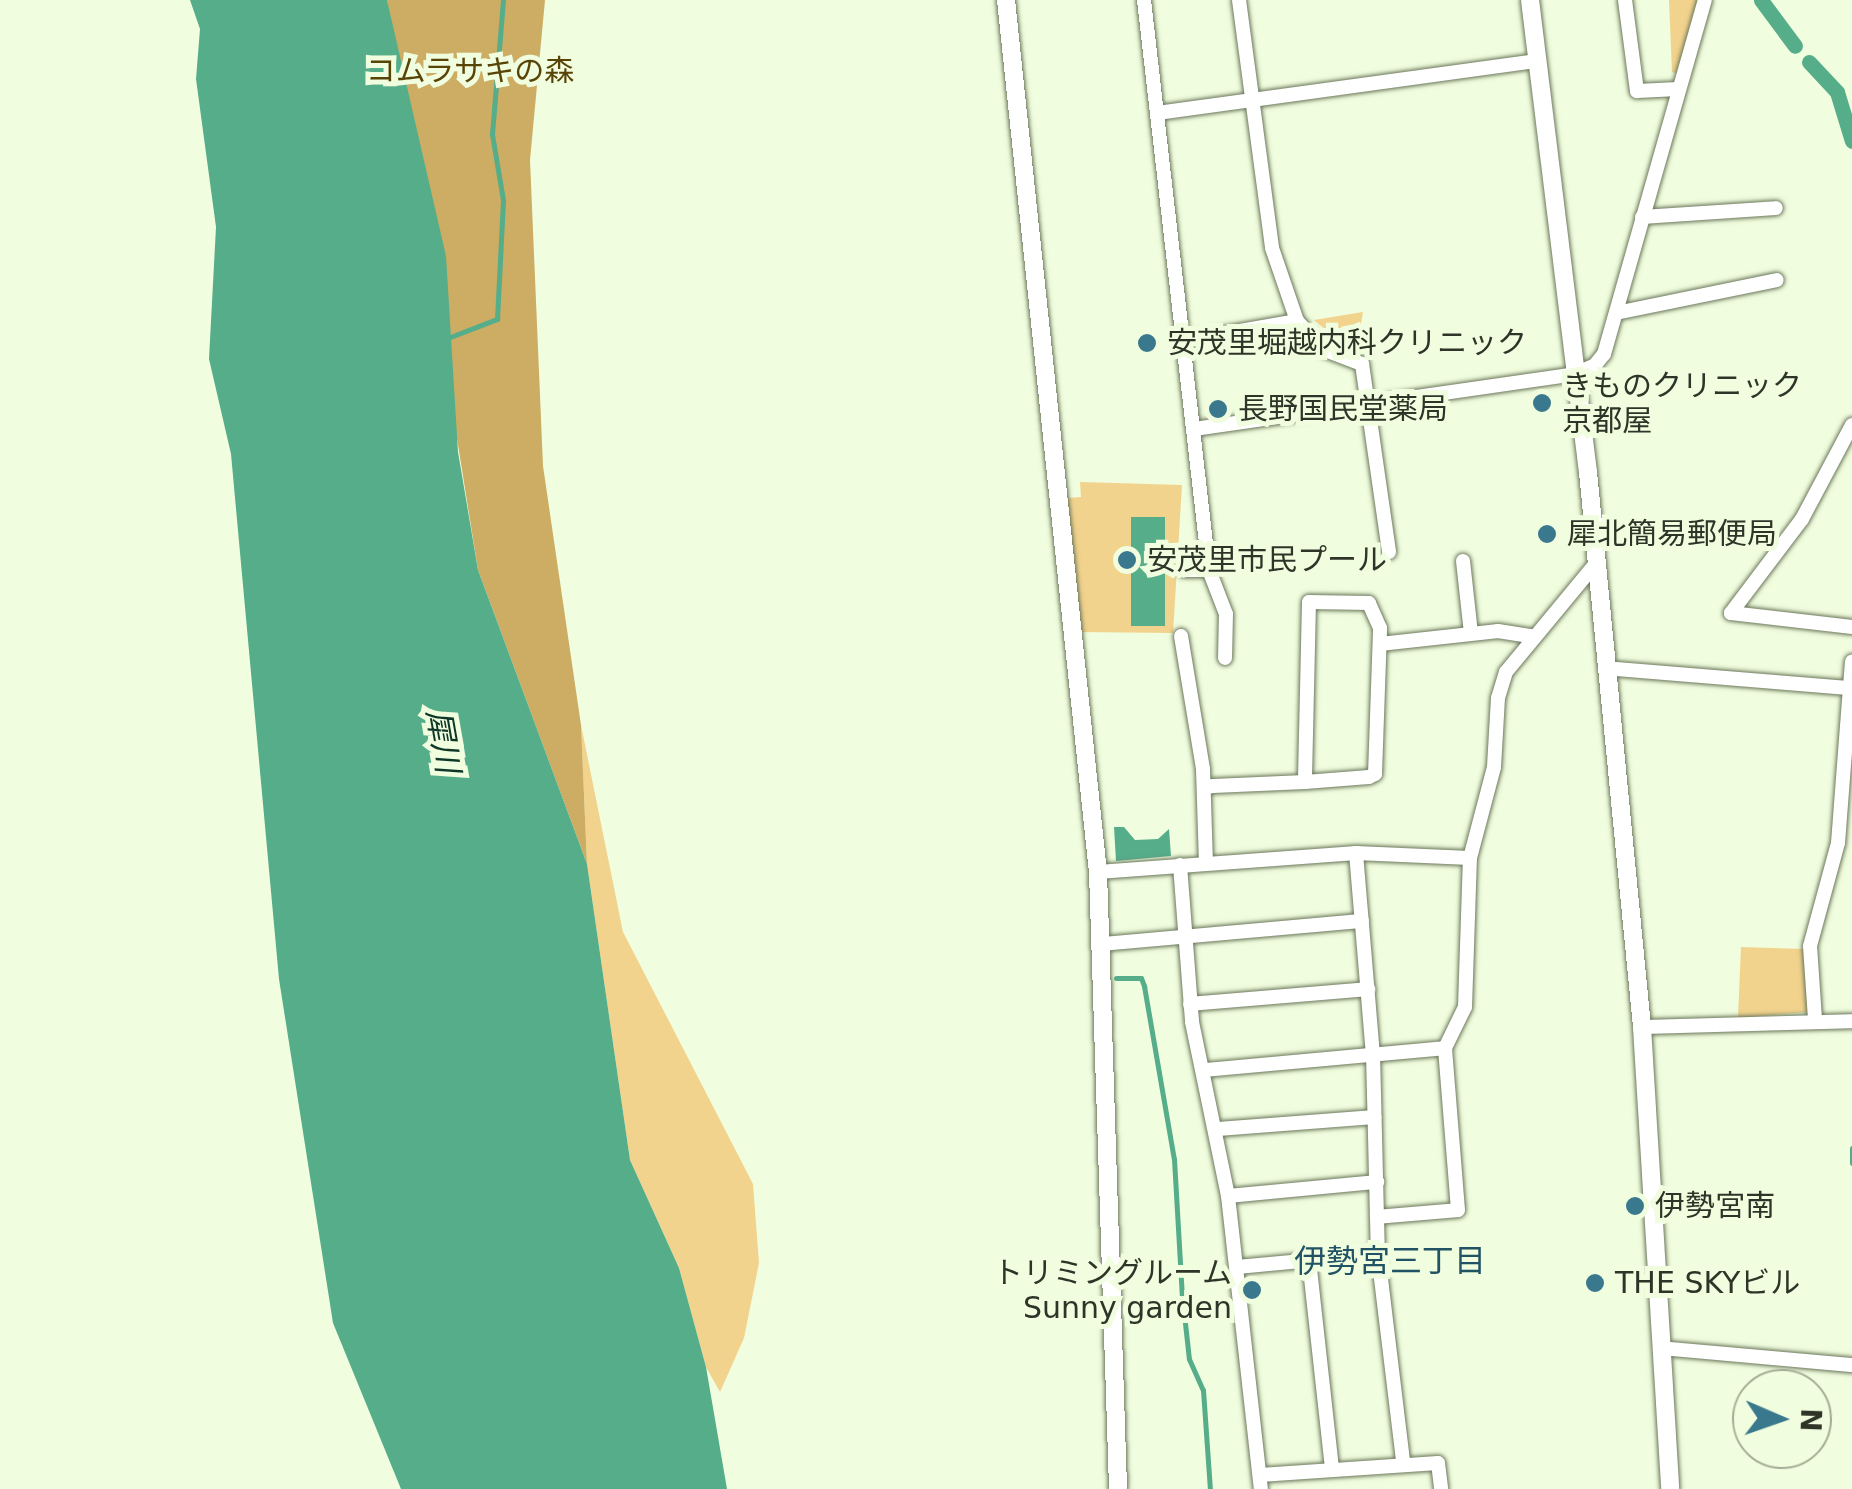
<!DOCTYPE html>
<html>
<head>
<meta charset="utf-8">
<style>
  body { margin:0 }
  #map { position:relative; width:1852px; height:1489px; overflow:hidden; background:#f0fdde; font-family:"DejaVu Sans","Noto Sans JP",sans-serif }
  div>[style] { position:absolute }
  .green>* { inset:0; background:#f1d38d }
  .forest>* { inset:0; background:#ccad63 }
  .water>* { inset:0; background:#56ad8a; transform-origin:0 0 }
  .stream>* { height:5px; margin:-2.5px; padding:0 2.5px; transform-origin:2.5px; border-radius:2.5px; background:#56ad8a }
  .canal>* { height:15px; margin:-7.5px; padding:0 7.5px; transform-origin:7.5px; border-radius:7.5px; background:#56ad8a }
  .roads { filter:drop-shadow(0 0 2px #6b775b) drop-shadow(0 0 2px #6b775b) }
  .minor>* { height:14px; margin:-7px; padding:0 7px; transform-origin:7px; border-radius:7px; background:#fff }
  .tertiary>* { height:18px; margin:-9px; padding:0 9px; transform-origin:9px; border-radius:9px; background:#fff }
  .dots>* { width:28px; height:28px; translate:-50% -50%; box-sizing:border-box; border:5px solid #f0fdde; border-radius:50% }
  span { translate:-50% -50%; white-space:nowrap; text-align:center; line-height:1.15; -webkit-text-stroke:10px #f0fdde; paint-order:stroke }
  .park-label { font-size:30px; color:#594407 }
  .poi-label { font-size:30px; color:#2f3428 }
  .left { translate:0 -50%; text-align:left }
  .right { translate:-100% -50%; text-align:right }
  .water-label { font-size:32px; color:#0f3728; font-style:italic }
  .neighbourhood-label { font-size:32px; color:#215364 }
  .north { position:absolute; left:1732px; top:1369px; width:100px; height:100px; box-sizing:border-box; background:#f0fdde; border:2px solid #a3ad95; border-radius:50%; rotate:92deg; font-size:28px; font-weight:700; line-height:40px; text-align:center; color:#2f3428 }
  .north::after { content:''; display:block; margin:auto; width:35px; height:45px; background:#3a788d; clip-path:polygon(50% 0,100% 100%,50% 72%,0 100%) }
</style>
</head>
<body>
<div id="map">
  <div class="green">
    <div style="clip-path:polygon(1669px 0,1699px 0,1678px 74px,1672px 72px)"></div>
    <div style="clip-path:polygon(1363px 312px,1356px 355px,1314px 320px)"></div>
    <div style="clip-path:polygon(1080px 482px,1182px 485px,1173px 633px,1080px 632px,1067px 498px,1081px 497px)"></div>
    <div style="clip-path:polygon(581px 725px,623px 932px,753px 1184px,759px 1263px,744px 1338px,720px 1392px,706px 1367px,679px 1268px,630px 1160px,587px 864px)"></div>
    <div style="clip-path:polygon(1741px 947px,1804px 949px,1809px 1012px,1738px 1018px)"></div>
  </div>
  <div class="forest">
    <div style="clip-path:polygon(387px 0,545px 0,530px 160px,543px 466px,581px 725px,587px 864px,478px 570px)"></div>
  </div>
  <div class="water">
    <div style="clip-path:polygon(190px 0,387px 0,446px 256px,458px 452px,478px 570px,587px 864px,630px 1160px,679px 1268px,706px 1367px,727px 1489px,401px 1489px,333px 1323px,279px 979px,231px 454px,209px 359px,216px 227px,196px 79px,200px 29px)"></div>
    <div style="left:1131px;top:517px;width:34px;height:109px"></div>
    <div style="clip-path:polygon(1114px 827px,1124px 827px,1135px 840px,1158px 839px,1169px 829px,1171px 856px,1116px 861px)"></div>
  </div>
  <div class="stream">
    <div style="left:445px;top:339px;width:56px;rotate:-21deg"></div>
    <div style="left:497px;top:319px;width:119px;rotate:-87.1deg"></div>
    <div style="left:503px;top:200px;width:67px;rotate:-99.5deg"></div>
    <div style="left:492px;top:134px;width:134px;rotate:-85.3deg"></div>
    <div style="left:1116px;top:978px;width:25px"></div>
    <div style="left:1141px;top:978px;width:9px;rotate:69deg"></div>
    <div style="left:1144px;top:986px;width:176px;rotate:80.2deg"></div>
    <div style="left:1174px;top:1159px;width:137px;rotate:86.7deg"></div>
    <div style="left:1182px;top:1296px;width:63px;rotate:83.7deg"></div>
    <div style="left:1189px;top:1359px;width:34px;rotate:66deg"></div>
    <div style="left:1203px;top:1390px;width:99px;rotate:86deg"></div>
    <div style="left:1852px;top:1148px;width:15px;rotate:90deg"></div>
  </div>
  <div class="canal">
    <div style="left:1761px;top:0;width:57px;rotate:53.5deg"></div>
    <div style="left:1809px;top:62px;width:41px;rotate:47deg"></div>
    <div style="left:1837px;top:92px;width:51px;rotate:73deg"></div>
  </div>
  <div class="roads">
    <div class="minor">
      <div style="left:1144px;top:0;width:574px;rotate:83.49deg"></div>
      <div style="left:1209px;top:570px;width:47px;rotate:68.9deg"></div>
      <div style="left:1226px;top:614px;width:44px;rotate:91.3deg"></div>
      <div style="left:1239px;top:0;width:250px;rotate:82.4deg"></div>
      <div style="left:1272px;top:248px;width:77px;rotate:71.1deg"></div>
      <div style="left:1297px;top:321px;width:40px;rotate:46deg"></div>
      <div style="left:1325px;top:350px;width:40px;rotate:21deg"></div>
      <div style="left:1362px;top:364px;width:190px;rotate:81.8deg"></div>
      <div style="left:1625px;top:0;width:92px;rotate:82.5deg"></div>
      <div style="left:1637px;top:91px;width:41px;rotate:-2.8deg"></div>
      <div style="left:1157px;top:113px;width:384px;rotate:-7.8deg"></div>
      <div style="left:1642px;top:217px;width:134px;rotate:-3.8deg"></div>
      <div style="left:1616px;top:313px;width:164px;rotate:-11.6deg"></div>
      <div style="left:1183px;top:341px;width:116px;rotate:-10deg"></div>
      <div style="left:1852px;top:425px;width:106px;rotate:118deg"></div>
      <div style="left:1802px;top:519px;width:118px;rotate:127.1deg"></div>
      <div style="left:1731px;top:613px;width:122px;rotate:6.6deg"></div>
      <div style="left:1194px;top:429px;width:385px;rotate:-8.2deg"></div>
      <div style="left:1575px;top:374px;width:22px;rotate:-24deg"></div>
      <div style="left:1595px;top:365px;width:14px;rotate:-51deg"></div>
      <div style="left:1604px;top:354px;width:368px;rotate:-74.1deg"></div>
      <div style="left:1463px;top:561px;width:72px;rotate:83.7deg"></div>
      <div style="left:1184px;top:570px;width:25px"></div>
      <div style="left:1181px;top:636px;width:135px;rotate:80.6deg"></div>
      <div style="left:1203px;top:769px;width:94px;rotate:88.2deg"></div>
      <div style="left:1380px;top:644px;width:119px;rotate:-6.3deg"></div>
      <div style="left:1498px;top:631px;width:37px;rotate:9deg"></div>
      <div style="left:1605px;top:668px;width:243px;rotate:4.7deg"></div>
      <div style="left:1204px;top:788px;width:9px;rotate:-13deg"></div>
      <div style="left:1213px;top:786px;width:92px;rotate:-2.5deg"></div>
      <div style="left:1305px;top:782px;width:64px;rotate:-4.5deg"></div>
      <div style="left:1369px;top:777px;width:7px;rotate:-27deg"></div>
      <div style="left:1375px;top:774px;width:146px;rotate:-88deg"></div>
      <div style="left:1380px;top:628px;width:27px;rotate:-114deg"></div>
      <div style="left:1369px;top:603px;width:60px;rotate:-179deg"></div>
      <div style="left:1309px;top:602px;width:180px;rotate:91.3deg"></div>
      <div style="left:1356px;top:853px;width:202px;rotate:85.2deg"></div>
      <div style="left:1373px;top:1054px;width:200px;rotate:88.6deg"></div>
      <div style="left:1378px;top:1254px;width:209px;rotate:83.1deg"></div>
      <div style="left:1180px;top:865px;width:157px;rotate:85.6deg"></div>
      <div style="left:1192px;top:1022px;width:178px;rotate:78.3deg"></div>
      <div style="left:1228px;top:1196px;width:295px;rotate:83.6deg"></div>
      <div style="left:1098px;top:872px;width:259px;rotate:-4.2deg"></div>
      <div style="left:1356px;top:853px;width:114px;rotate:2.5deg"></div>
      <div style="left:1102px;top:944px;width:261px;rotate:-5.1deg"></div>
      <div style="left:1190px;top:1004px;width:179px;rotate:-4.8deg"></div>
      <div style="left:1815px;top:1019px;width:73px;rotate:-93.9deg"></div>
      <div style="left:1810px;top:946px;width:107px;rotate:-74.8deg"></div>
      <div style="left:1838px;top:843px;width:182px;rotate:-85.6deg"></div>
      <div style="left:1642px;top:1027px;width:210px;rotate:-1.6deg"></div>
      <div style="left:1205px;top:1070px;width:241px;rotate:-5.2deg"></div>
      <div style="left:1218px;top:1129px;width:157px;rotate:-4.4deg"></div>
      <div style="left:1228px;top:1196px;width:150px;rotate:-5.4deg"></div>
      <div style="left:1377px;top:1217px;width:81px;rotate:-4.9deg"></div>
      <div style="left:1458px;top:1210px;width:163px;rotate:-94.6deg"></div>
      <div style="left:1445px;top:1048px;width:46px;rotate:-64deg"></div>
      <div style="left:1465px;top:1007px;width:149px;rotate:-88.1deg"></div>
      <div style="left:1470px;top:858px;width:94px;rotate:-75.2deg"></div>
      <div style="left:1494px;top:767px;width:69px;rotate:-86.7deg"></div>
      <div style="left:1498px;top:698px;width:27px;rotate:-73deg"></div>
      <div style="left:1506px;top:672px;width:143px;rotate:-50.4deg"></div>
      <div style="left:1309px;top:1260px;width:209px;rotate:83.7deg"></div>
      <div style="left:1237px;top:1267px;width:142px;rotate:-5.3deg"></div>
      <div style="left:1660px;top:1348px;width:193px;rotate:5.1deg"></div>
      <div style="left:1260px;top:1475px;width:178px;rotate:-3.9deg"></div>
      <div style="left:1438px;top:1463px;width:26px;rotate:83deg"></div>
    </div>
    <div class="tertiary">
      <div style="left:1006px;top:0;width:877px;rotate:83.98deg"></div>
      <div style="left:1098px;top:872px;width:617px;rotate:88.14deg"></div>
      <div style="left:1530px;top:0;width:476px;rotate:83deg"></div>
      <div style="left:1588px;top:472px;width:558px;rotate:84.44deg"></div>
      <div style="left:1642px;top:1027px;width:463px;rotate:86.5deg"></div>
    </div>
  </div>
  <div class="dots">
    <div style="left:1147px;top:343px;background:#3a788d"></div>
    <div style="left:1542px;top:403px;background:#3a788d"></div>
    <div style="left:1218px;top:409px;background:#3a788d"></div>
    <div style="left:1547px;top:534px;background:#3a788d"></div>
    <div style="left:1127px;top:560px;background:#3a788d"></div>
    <div style="left:1635px;top:1206px;background:#3a788d"></div>
    <div style="left:1595px;top:1283px;background:#3a788d"></div>
    <div style="left:1252px;top:1290px;background:#3a788d"></div>
  </div>
  <div class="park-label">
    <span style="left:470px;top:71px">コムラサキの森</span>
  </div>
  <div class="poi-label">
    <span class="left" style="left:1167px;top:343px">安茂里堀越内科クリニック</span>
    <span class="left" style="left:1562px;top:403px">きものクリニック<br>京都屋</span>
    <span class="left" style="left:1238px;top:409px">長野国民堂薬局</span>
    <span class="left" style="left:1567px;top:534px">犀北簡易郵便局</span>
    <span class="left" style="left:1147px;top:560px">安茂里市民プール</span>
    <span class="left" style="left:1655px;top:1206px">伊勢宮南</span>
    <span class="right" style="left:1232px;top:1290px">トリミングルーム<br>Sunny garden</span>
    <span class="left" style="left:1615px;top:1283px">THE SKYビル</span>
  </div>
  <div class="water-label">
    <span style="left:443px;top:741px;rotate:80deg">犀川</span>
  </div>
  <div class="neighbourhood-label">
    <span style="left:1390px;top:1261px">伊勢宮三丁目</span>
  </div>
  <div class="north">N</div>
</div>
</body>
</html>
